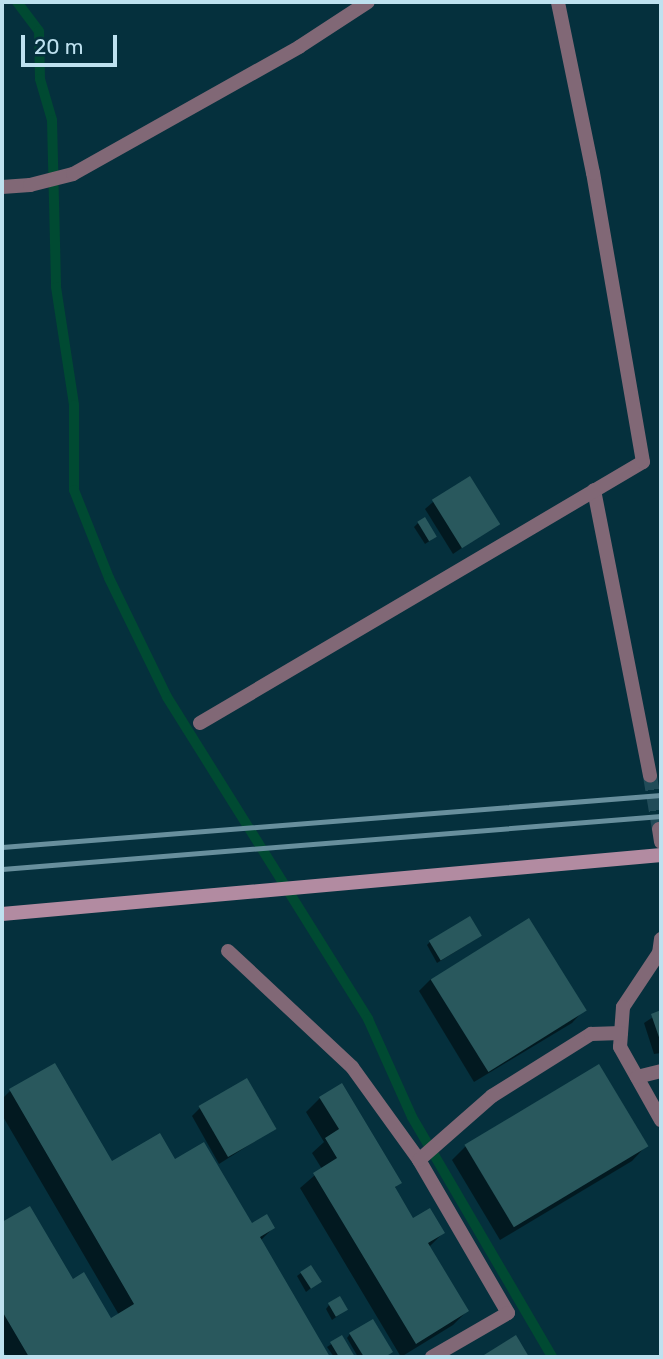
<!DOCTYPE html>
<html>
<head>
<meta charset="utf-8">
<style>
  body { margin:0 }
  #map { position:relative; width:663px; height:1359px; overflow:hidden; background:#05303d; font-family:Rubik,sans-serif }
  div>[style] { position:absolute }
  .shadow>* { inset:0; background:#0007 }
  .stream>* { height:10px; margin:-5px; padding:0 5px; transform-origin:5px; border-radius:5px; background:#004a32 }
  .building>* { inset:0; background:#29585d; transform-origin:0 0 }
  .street-tunnel>* { height:14px; margin-top:-7px; transform-origin:0; background:repeating-linear-gradient(90deg,#214b58 0 14px,transparent 0 21px) }
  .street>* { height:14px; margin:-7px; padding:0 7px; transform-origin:7px; border-radius:7px; background:#816876 }
  .secondary>* { height:14px; margin:-7px; padding:0 7px; transform-origin:7px; border-radius:7px; background:#b28ba1 }
  .rail>* { height:5px; margin:-2.5px; padding:0 2.5px; transform-origin:2.5px; border-radius:2.5px; background:#688f9d }
  span { translate:-50% -50%; white-space:nowrap; text-align:center; line-height:1.15; -webkit-text-stroke:7px #05303d; paint-order:stroke }
  .frame { position:absolute; inset:0; border:4px solid #bee1ef; pointer-events:none }
  .scale { position:absolute; left:21px; top:35px; width:96px; height:32px; box-sizing:border-box; border:4px solid #bee1ef; border-top:0; padding-left:9px; font-size:21px; line-height:24px; white-space:nowrap; color:#bee1ef; -webkit-text-stroke:5px #05303d; paint-order:stroke }
</style>
</head>
<body>
<div id="map">
  <div class="shadow">
    <div style="clip-path:polygon(433px 502px,497px 524px,453px 554px,425px 509px)"></div>
    <div style="clip-path:polygon(418px 523px,431px 540px,425px 544px,414px 527px)"></div>
    <div style="clip-path:polygon(476px 939px,437px 963px,427px 945px,430px 942px)"></div>
    <div style="clip-path:polygon(431px 979px,583px 1011px,572px 1023px,474px 1082px,419px 991px)"></div>
    <div style="clip-path:polygon(661px 1006px,661px 1053px,654px 1054px,644px 1023px,659px 1013px)"></div>
    <div style="clip-path:polygon(10px 1091px,111px 1163px,174px 1162px,251px 1226px,273px 1228px,260px 1241px,328px 1357px,7px 1357px,2px 1349px,2px 1224px,29px 1208px,72px 1281px,110px 1320px,119px 1315px,2px 1115px,2px 1099px)"></div>
    <div style="clip-path:polygon(320px 1098px,399px 1183px,394px 1189px,412px 1220px,443px 1233px,429px 1247px,467px 1311px,453px 1325px,401px 1357px,300px 1188px,322px 1169px,312px 1153px,324px 1142px,306px 1112px)"></div>
    <div style="clip-path:polygon(200px 1108px,274px 1129px,219px 1164px,192px 1116px)"></div>
    <div style="clip-path:polygon(466px 1146px,646px 1146px,632px 1161px,500px 1240px,452px 1160px)"></div>
    <div style="clip-path:polygon(301px 1273px,319px 1282px,306px 1292px,297px 1276px)"></div>
    <div style="clip-path:polygon(329px 1305px,346px 1310px,332px 1320px,326px 1309px)"></div>
    <div style="clip-path:polygon(350px 1334px,391px 1352px,385px 1357px,358px 1357px,347px 1338px)"></div>
    <div style="clip-path:polygon(342px 1337px,353px 1357px,334px 1357px,327px 1347px)"></div>
  </div>
  <div class="stream">
    <div style="left:17px;top:2px;width:36px;rotate:53deg"></div>
    <div style="left:39px;top:31px;width:48px;rotate:88.8deg"></div>
    <div style="left:40px;top:79px;width:43px;rotate:73.7deg"></div>
    <div style="left:52px;top:120px;width:167px;rotate:88.6deg"></div>
    <div style="left:56px;top:287px;width:119px;rotate:81.3deg"></div>
    <div style="left:74px;top:405px;width:85px;rotate:90deg"></div>
    <div style="left:74px;top:490px;width:95px;rotate:68.3deg"></div>
    <div style="left:109px;top:578px;width:132px;rotate:64deg"></div>
    <div style="left:167px;top:697px;width:380px;rotate:58deg"></div>
    <div style="left:368px;top:1019px;width:107px;rotate:65.8deg"></div>
    <div style="left:412px;top:1117px;width:278px;rotate:59.7deg"></div>
  </div>
  <div class="building">
    <div style="left:470px;top:476px;width:57px;height:45px;rotate:58deg"></div>
    <div style="left:425px;top:517px;width:23px;height:9px;rotate:59deg"></div>
    <div style="left:470px;top:916px;width:23px;height:48px;rotate:59deg"></div>
    <div style="left:529px;top:918px;width:109px;height:116px;rotate:58deg"></div>
    <div style="clip-path:polygon(661px 1010px,661px 1043px,651px 1014px)"></div>
    <div style="clip-path:polygon(55px 1063px,112px 1161px,160px 1133px,175px 1159px,204px 1142px,252px 1223px,267px 1214px,275px 1228px,260px 1237px,330px 1357px,29px 1357px,2px 1311px,2px 1222px,30px 1206px,73px 1279px,84px 1272px,111px 1318px,134px 1304px,9px 1089px)"></div>
    <div style="left:599px;top:1064px;width:96px;height:157px;rotate:59deg"></div>
    <div style="left:247px;top:1078px;width:59px;height:56px;rotate:60deg"></div>
    <div style="clip-path:polygon(342px 1083px,402px 1183px,395px 1187px,413px 1218px,430px 1208px,445px 1233px,428px 1243px,469px 1311px,416px 1344px,313px 1173px,337px 1158px,325px 1138px,339px 1129px,319px 1097px)"></div>
    <div style="left:311px;top:1265px;width:20px;height:13px;rotate:57deg"></div>
    <div style="left:340px;top:1296px;width:16px;height:14px;rotate:60deg"></div>
    <div style="clip-path:polygon(373px 1319px,393px 1352px,385px 1357px,364px 1357px,349px 1333px)"></div>
    <div style="clip-path:polygon(342px 1335px,355px 1357px,339px 1357px,330px 1342px)"></div>
    <div style="clip-path:polygon(516px 1335px,529px 1357px,485px 1357px,484px 1355px)"></div>
  </div>
  <div class="street-tunnel">
    <div style="left:650px;top:776px;width:54px;rotate:80.4deg"></div>
  </div>
  <div class="street">
    <div style="left:2px;top:187px;width:28px;rotate:-4deg"></div>
    <div style="left:30px;top:185px;width:44px;rotate:-14.3deg"></div>
    <div style="left:73px;top:174px;width:259px;rotate:-29.3deg"></div>
    <div style="left:299px;top:47px;width:82px;rotate:-33.1deg"></div>
    <div style="left:594px;top:490px;width:291px;rotate:78.9deg"></div>
    <div style="left:200px;top:723px;width:514px;rotate:-30.51deg"></div>
    <div style="left:643px;top:462px;width:293px;rotate:-99.8deg"></div>
    <div style="left:593px;top:173px;width:175px;rotate:-101.6deg"></div>
    <div style="left:659px;top:829px;width:13px;rotate:81deg"></div>
    <div style="left:661px;top:939px;width:14px;rotate:98deg"></div>
    <div style="left:659px;top:953px;width:65px;rotate:123.7deg"></div>
    <div style="left:623px;top:1007px;width:40px;rotate:94.3deg"></div>
    <div style="left:620px;top:1047px;width:84px;rotate:60.7deg"></div>
    <div style="left:228px;top:951px;width:170px;rotate:43.1deg"></div>
    <div style="left:352px;top:1067px;width:115px;rotate:54.2deg"></div>
    <div style="left:419px;top:1160px;width:177px;rotate:59.8deg"></div>
    <div style="left:508px;top:1313px;width:88px;rotate:149.9deg"></div>
    <div style="left:637px;top:1077px;width:25px;rotate:-14deg"></div>
    <div style="left:419px;top:1160px;width:97px;rotate:-41.2deg"></div>
    <div style="left:492px;top:1096px;width:117px;rotate:-32.1deg"></div>
    <div style="left:591px;top:1034px;width:30px;rotate:-2deg"></div>
  </div>
  <div class="secondary">
    <div style="left:2px;top:914px;width:662px;rotate:-5.12deg"></div>
  </div>
  <div class="rail">
    <div style="left:2px;top:847px;width:661px;rotate:-4.51deg"></div>
    <div style="left:2px;top:869px;width:661px;rotate:-4.6deg"></div>
  </div>
  <div class="frame"></div>
  <div class="scale">20 m</div>
</div>
</body>
</html>
